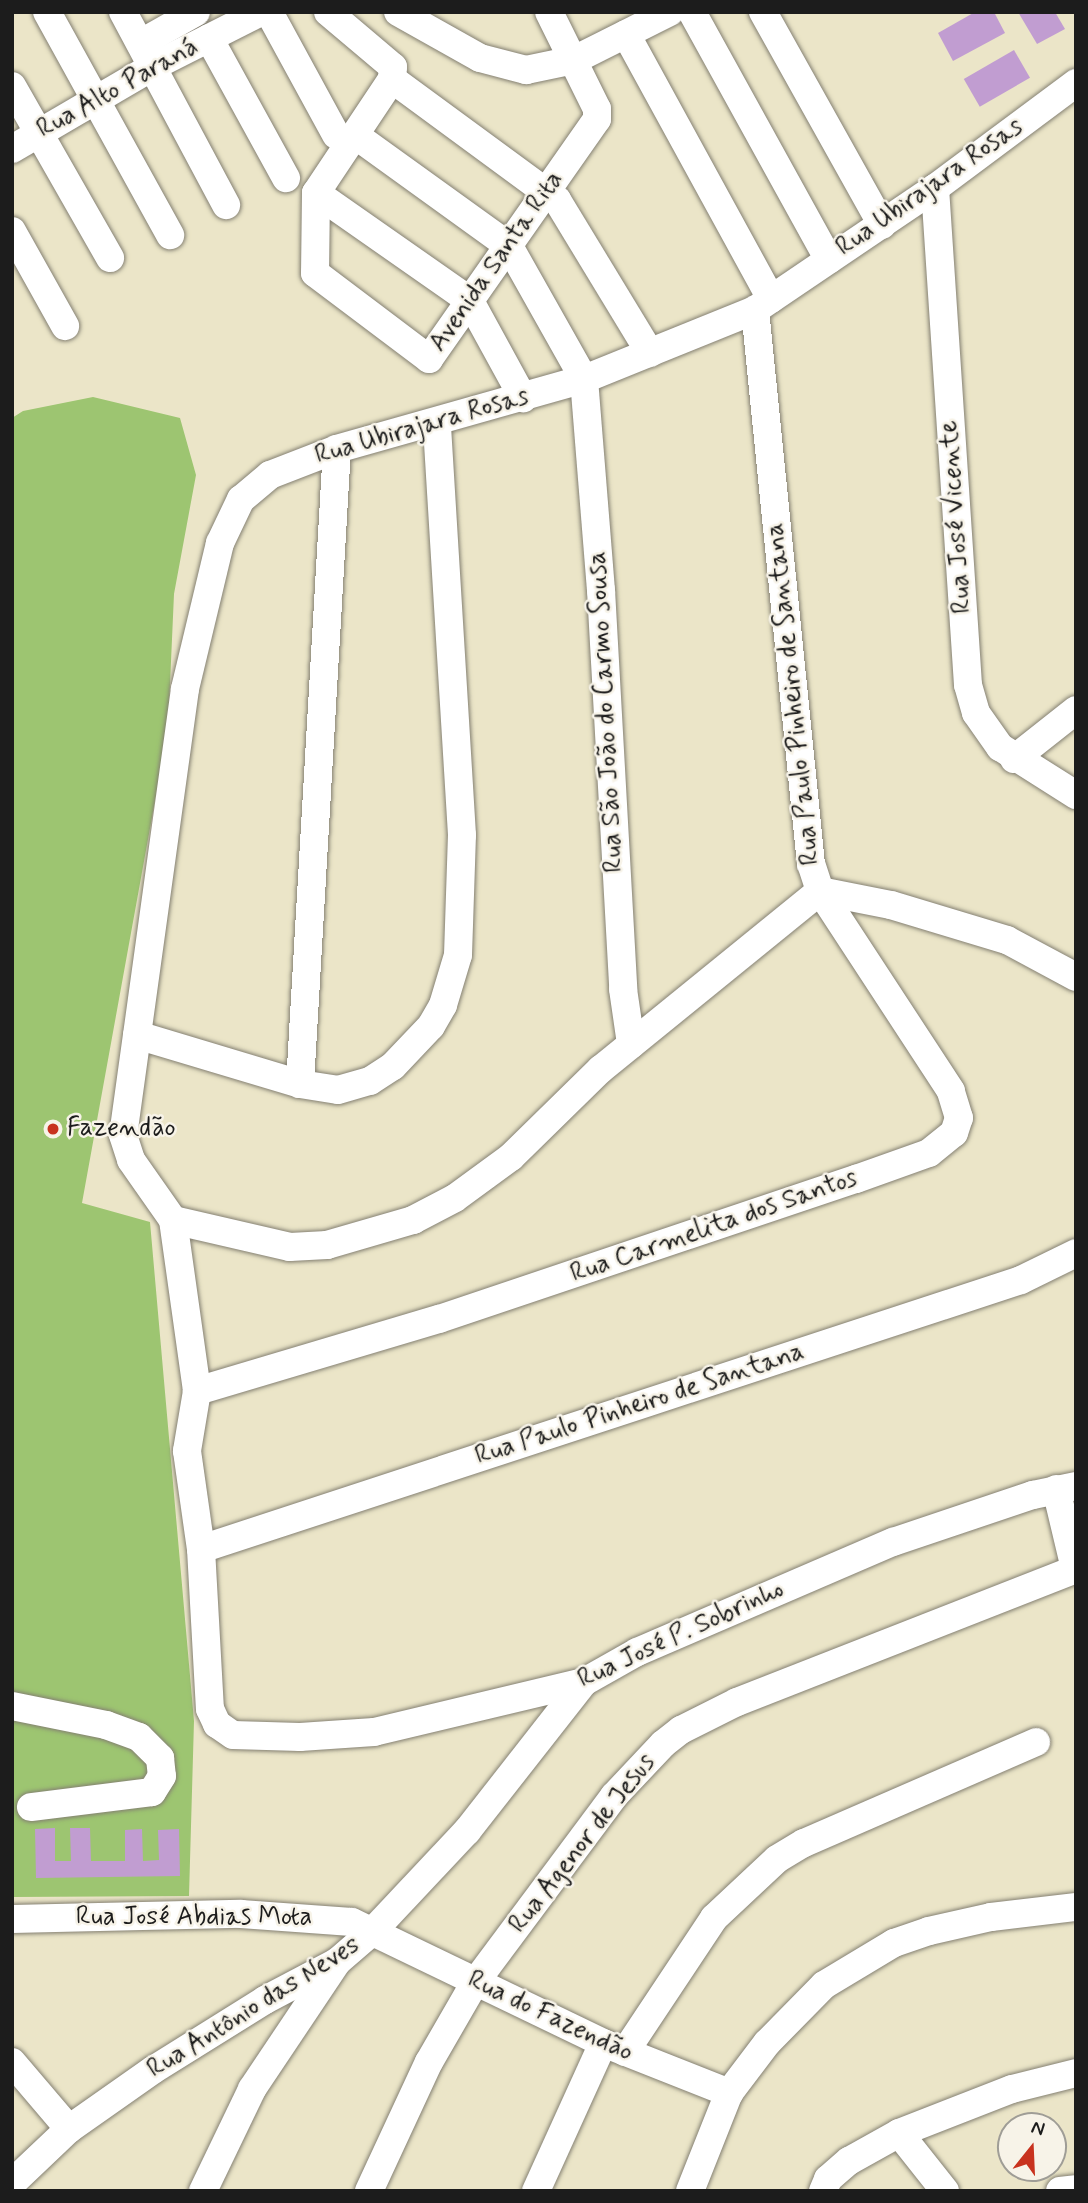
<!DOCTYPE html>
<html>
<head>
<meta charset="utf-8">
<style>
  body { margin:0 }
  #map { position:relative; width:1088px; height:2203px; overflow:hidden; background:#ebe5c8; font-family:Mynerve,sans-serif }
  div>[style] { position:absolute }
  .green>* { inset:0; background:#9dc571 }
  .building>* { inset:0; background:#c19dd1; transform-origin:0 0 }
  .roads { filter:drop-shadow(0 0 2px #848072) drop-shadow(0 0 2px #848072) }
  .minor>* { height:28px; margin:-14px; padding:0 14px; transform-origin:14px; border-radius:14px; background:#fff }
  .dots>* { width:19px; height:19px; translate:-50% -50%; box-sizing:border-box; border:4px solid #f7f3e8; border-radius:50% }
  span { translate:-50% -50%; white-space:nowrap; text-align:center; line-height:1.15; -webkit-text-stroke:5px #f7f3e8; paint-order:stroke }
  .street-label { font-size:26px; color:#1c1c1c }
  .poi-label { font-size:26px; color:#1c1c1c }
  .left { translate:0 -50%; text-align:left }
  .frame { position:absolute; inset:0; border:14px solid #1c1c1c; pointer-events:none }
  .north { position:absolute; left:997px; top:2112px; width:70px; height:70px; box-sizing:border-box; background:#f7f3e8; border:2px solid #9f9d96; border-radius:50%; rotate:18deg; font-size:19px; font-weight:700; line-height:28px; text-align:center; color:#1c1c1c }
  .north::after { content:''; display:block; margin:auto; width:24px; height:32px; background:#c8321e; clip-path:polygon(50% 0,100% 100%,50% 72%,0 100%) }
</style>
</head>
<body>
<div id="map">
  <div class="green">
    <div style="clip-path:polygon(93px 397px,180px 418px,196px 475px,174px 594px,168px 729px,82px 1203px,150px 1222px,194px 1721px,189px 1896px,12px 1897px,12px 418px,23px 411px)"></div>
  </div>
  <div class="building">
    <div style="clip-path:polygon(975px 12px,994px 12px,1005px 33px,953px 61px,938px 33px)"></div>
    <div style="clip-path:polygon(1018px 12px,1055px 12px,1065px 29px,1037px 44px)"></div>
    <div style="left:1014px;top:50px;width:32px;height:58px;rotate:60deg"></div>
    <div style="clip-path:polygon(55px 1828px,55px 1861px,71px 1861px,70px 1828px,90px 1828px,91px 1861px,125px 1861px,125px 1830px,142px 1829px,143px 1861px,159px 1860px,158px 1830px,179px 1829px,180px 1876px,36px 1878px,35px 1829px)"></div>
  </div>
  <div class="roads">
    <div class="minor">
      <div style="left:47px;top:12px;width:255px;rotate:61.1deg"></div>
      <div style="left:123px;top:12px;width:219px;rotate:61.9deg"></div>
      <div style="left:269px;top:12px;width:140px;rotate:61.4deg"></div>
      <div style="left:328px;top:12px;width:85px;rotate:40.2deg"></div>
      <div style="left:393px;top:67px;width:12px;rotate:95deg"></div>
      <div style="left:392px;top:79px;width:137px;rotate:123.7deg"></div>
      <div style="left:316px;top:193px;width:80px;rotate:90.7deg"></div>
      <div style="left:315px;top:273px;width:143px;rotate:37deg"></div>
      <div style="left:429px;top:359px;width:293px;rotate:-55deg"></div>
      <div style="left:597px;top:119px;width:10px;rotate:-90deg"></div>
      <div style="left:597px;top:109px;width:108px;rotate:-116.3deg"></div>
      <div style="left:398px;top:12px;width:94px;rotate:29.3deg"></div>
      <div style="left:480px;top:58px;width:48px;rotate:14.6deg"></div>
      <div style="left:526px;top:70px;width:49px;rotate:-11.8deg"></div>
      <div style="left:574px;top:60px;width:107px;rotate:-26.6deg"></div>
      <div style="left:692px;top:12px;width:283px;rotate:61.1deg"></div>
      <div style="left:763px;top:12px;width:244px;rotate:60.8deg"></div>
      <div style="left:626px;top:34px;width:302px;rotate:61.3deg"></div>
      <div style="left:209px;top:38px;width:160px;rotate:61.2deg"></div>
      <div style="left:141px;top:43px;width:63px;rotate:-29.4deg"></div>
      <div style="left:392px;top:79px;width:205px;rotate:36.3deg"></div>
      <div style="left:557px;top:200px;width:179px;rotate:58.7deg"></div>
      <div style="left:1076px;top:83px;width:176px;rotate:143.3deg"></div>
      <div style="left:935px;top:188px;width:217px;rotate:145.9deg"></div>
      <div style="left:755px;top:310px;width:184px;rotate:158deg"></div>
      <div style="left:584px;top:379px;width:257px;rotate:164.2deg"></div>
      <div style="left:337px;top:449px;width:72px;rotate:158.8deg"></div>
      <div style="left:270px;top:475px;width:38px;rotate:140deg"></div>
      <div style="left:241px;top:499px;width:49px;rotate:115.5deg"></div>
      <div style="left:220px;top:543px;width:150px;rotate:103.5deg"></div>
      <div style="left:185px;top:689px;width:450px;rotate:97.9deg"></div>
      <div style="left:123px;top:1135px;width:26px;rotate:72deg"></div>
      <div style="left:131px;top:1160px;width:73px;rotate:55deg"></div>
      <div style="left:173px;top:1220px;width:173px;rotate:82deg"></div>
      <div style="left:197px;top:1391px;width:61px;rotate:99.5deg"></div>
      <div style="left:187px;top:1451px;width:99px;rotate:81.9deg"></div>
      <div style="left:201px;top:1549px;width:160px;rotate:86.8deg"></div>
      <div style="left:210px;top:1709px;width:17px;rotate:65deg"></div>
      <div style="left:217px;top:1724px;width:19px;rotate:35deg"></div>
      <div style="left:233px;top:1735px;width:67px;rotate:1.7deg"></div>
      <div style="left:300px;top:1737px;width:74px;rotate:-3.9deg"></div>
      <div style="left:374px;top:1732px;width:216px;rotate:-13.4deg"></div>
      <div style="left:584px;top:1682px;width:61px;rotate:-29.5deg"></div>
      <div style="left:637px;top:1652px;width:279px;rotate:-23.3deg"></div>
      <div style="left:893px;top:1542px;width:148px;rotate:-18.6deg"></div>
      <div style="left:1033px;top:1495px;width:44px;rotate:-11.8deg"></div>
      <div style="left:12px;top:86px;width:198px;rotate:60.3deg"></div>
      <div style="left:355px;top:135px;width:190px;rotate:35.8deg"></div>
      <div style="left:509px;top:246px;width:153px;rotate:60.6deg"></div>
      <div style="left:584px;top:379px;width:212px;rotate:85.4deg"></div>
      <div style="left:601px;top:590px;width:400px;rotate:86.8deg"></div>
      <div style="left:623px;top:989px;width:56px;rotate:81.7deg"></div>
      <div style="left:12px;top:149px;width:164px;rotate:-30.3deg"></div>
      <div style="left:154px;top:66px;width:120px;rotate:-26.8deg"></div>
      <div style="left:935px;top:188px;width:498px;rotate:86.2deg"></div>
      <div style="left:968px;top:685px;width:29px;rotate:74deg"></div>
      <div style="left:976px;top:713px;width:42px;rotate:54.8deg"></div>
      <div style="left:1000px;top:747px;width:90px;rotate:32.3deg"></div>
      <div style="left:316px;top:193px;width:188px;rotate:35deg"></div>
      <div style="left:470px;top:301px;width:111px;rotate:61.3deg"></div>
      <div style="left:12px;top:231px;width:109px;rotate:60.8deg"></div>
      <div style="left:1014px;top:759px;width:79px;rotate:-38.3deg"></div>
      <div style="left:820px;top:891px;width:72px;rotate:11.2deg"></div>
      <div style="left:891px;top:905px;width:121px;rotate:16.8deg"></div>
      <div style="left:1007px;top:940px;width:78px;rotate:28.2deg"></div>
      <div style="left:137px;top:1035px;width:170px;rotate:16.7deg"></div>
      <div style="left:300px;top:1084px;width:38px;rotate:9deg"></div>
      <div style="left:338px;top:1090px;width:33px;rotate:-16deg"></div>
      <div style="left:370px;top:1081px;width:27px;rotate:-33deg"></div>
      <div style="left:393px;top:1066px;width:55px;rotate:-46.5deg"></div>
      <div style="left:431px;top:1026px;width:24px;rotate:-60deg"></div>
      <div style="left:443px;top:1005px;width:52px;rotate:-73.3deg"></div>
      <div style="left:458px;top:955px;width:120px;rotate:-88.1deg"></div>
      <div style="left:462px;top:835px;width:413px;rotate:-93.5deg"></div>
      <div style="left:300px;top:1084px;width:636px;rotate:-86.67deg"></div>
      <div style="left:173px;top:1220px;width:120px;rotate:13deg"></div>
      <div style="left:290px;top:1247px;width:37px;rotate:-3deg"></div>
      <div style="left:327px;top:1245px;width:90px;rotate:-16.2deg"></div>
      <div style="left:413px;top:1220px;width:47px;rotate:-27.6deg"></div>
      <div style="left:455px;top:1198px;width:69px;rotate:-36.2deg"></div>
      <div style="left:511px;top:1157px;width:126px;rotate:-44.4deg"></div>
      <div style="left:601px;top:1069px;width:282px;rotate:-39.1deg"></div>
      <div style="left:197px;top:1391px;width:252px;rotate:-16.6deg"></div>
      <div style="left:439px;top:1319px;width:440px;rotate:-18.6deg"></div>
      <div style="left:856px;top:1179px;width:77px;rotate:-19.6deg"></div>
      <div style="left:929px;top:1153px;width:32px;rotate:-39deg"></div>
      <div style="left:954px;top:1133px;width:16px;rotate:-72deg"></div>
      <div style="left:959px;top:1118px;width:28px;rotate:-107deg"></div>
      <div style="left:951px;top:1091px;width:239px;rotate:-123.2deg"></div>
      <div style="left:820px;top:891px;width:28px;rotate:-108deg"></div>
      <div style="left:811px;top:864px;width:557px;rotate:-95.77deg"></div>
      <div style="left:1056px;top:1489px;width:82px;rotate:76.6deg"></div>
      <div style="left:201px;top:1549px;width:863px;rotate:-18.16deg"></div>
      <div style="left:1021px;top:1280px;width:61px;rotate:-26.1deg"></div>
      <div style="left:12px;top:1706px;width:96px;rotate:11.4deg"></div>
      <div style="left:106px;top:1725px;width:35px;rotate:20deg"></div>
      <div style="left:139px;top:1737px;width:30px;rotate:45deg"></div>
      <div style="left:160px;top:1758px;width:18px;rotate:84deg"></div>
      <div style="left:162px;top:1776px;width:19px;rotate:122deg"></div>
      <div style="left:152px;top:1792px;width:122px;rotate:172.9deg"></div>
      <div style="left:12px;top:1919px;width:229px;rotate:-1.3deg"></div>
      <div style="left:241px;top:1914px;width:111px;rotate:4.1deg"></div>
      <div style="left:352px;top:1922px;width:279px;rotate:25.7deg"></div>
      <div style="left:603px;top:2043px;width:136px;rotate:21.6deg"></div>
      <div style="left:625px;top:2052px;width:161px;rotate:-56.4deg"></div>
      <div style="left:714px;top:1918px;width:86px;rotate:-43.1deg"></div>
      <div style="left:777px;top:1859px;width:31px;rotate:-31deg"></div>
      <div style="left:804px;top:1843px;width:253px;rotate:-23.5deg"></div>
      <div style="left:12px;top:2062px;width:88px;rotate:49.6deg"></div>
      <div style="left:899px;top:2133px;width:74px;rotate:51.6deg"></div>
      <div style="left:12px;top:2183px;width:79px;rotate:-43.5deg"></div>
      <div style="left:69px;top:2129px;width:103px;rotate:-35.1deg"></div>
      <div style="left:153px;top:2070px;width:132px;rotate:-32deg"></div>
      <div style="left:265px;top:2000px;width:81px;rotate:-27.8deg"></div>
      <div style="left:337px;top:1962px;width:49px;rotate:-40.9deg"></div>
      <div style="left:374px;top:1930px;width:136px;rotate:-46.8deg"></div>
      <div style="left:467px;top:1831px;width:189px;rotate:-51.9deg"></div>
      <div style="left:203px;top:2191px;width:113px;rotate:-64.3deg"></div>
      <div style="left:252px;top:2089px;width:153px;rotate:-56.2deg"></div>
      <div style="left:369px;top:2191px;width:142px;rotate:-65.1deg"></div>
      <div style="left:429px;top:2062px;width:90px;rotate:-60deg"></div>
      <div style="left:474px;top:1984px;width:234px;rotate:-53.3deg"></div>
      <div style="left:614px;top:1796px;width:71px;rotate:-46.7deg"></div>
      <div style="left:663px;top:1744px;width:23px;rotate:-38deg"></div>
      <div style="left:681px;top:1730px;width:63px;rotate:-26.6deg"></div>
      <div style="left:737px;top:1702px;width:364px;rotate:-21.4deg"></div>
      <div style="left:536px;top:2191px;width:162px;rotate:-65.6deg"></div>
      <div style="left:690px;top:2191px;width:105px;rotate:-68.3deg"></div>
      <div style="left:729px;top:2093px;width:63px;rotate:-52.8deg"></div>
      <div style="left:767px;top:2043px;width:81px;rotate:-45.5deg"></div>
      <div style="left:824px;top:1985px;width:82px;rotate:-31deg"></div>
      <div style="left:894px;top:1943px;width:37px;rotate:-19deg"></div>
      <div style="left:929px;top:1931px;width:64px;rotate:-12.7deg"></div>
      <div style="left:991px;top:1917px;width:86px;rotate:-6.7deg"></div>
      <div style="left:823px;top:2191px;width:13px;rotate:-67deg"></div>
      <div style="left:828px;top:2179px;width:28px;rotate:-41deg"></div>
      <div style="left:849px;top:2161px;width:57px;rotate:-29.2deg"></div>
      <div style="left:899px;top:2133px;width:121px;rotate:-21.3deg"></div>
      <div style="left:1012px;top:2089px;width:66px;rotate:-14deg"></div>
      <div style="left:1060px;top:2191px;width:16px;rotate:-7deg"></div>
    </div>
  </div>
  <div class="dots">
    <div style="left:53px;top:1129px;background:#c8321e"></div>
  </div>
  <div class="street-label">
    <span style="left:118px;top:89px;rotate:-29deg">Rua Alto Paraná</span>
    <span style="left:930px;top:188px;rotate:-35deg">Rua Ubirajara Rosas</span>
    <span style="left:497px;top:262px;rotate:-55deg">Avenida Santa Rita</span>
    <span style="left:422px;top:427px;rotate:-16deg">Rua Ubirajara Rosas</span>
    <span style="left:957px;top:517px;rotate:-94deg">Rua José Vicente</span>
    <span style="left:794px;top:694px;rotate:-96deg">Rua Paulo Pinheiro de Santana</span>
    <span style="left:607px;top:712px;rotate:-93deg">Rua São João do Carmo Sousa</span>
    <span style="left:714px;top:1227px;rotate:-19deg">Rua Carmelita dos Santos</span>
    <span style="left:640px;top:1405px;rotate:-18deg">Rua Paulo Pinheiro de Santana</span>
    <span style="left:681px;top:1635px;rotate:-25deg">Rua José P. Sobrinho</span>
    <span style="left:583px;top:1844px;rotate:-52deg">Rua Agenor de Jesus</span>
    <span style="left:194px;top:1918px">Rua José Abdias Mota</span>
    <span style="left:254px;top:2008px;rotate:-32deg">Rua Antônio das Neves</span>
    <span style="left:550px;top:2017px;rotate:25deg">Rua do Fazendão</span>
  </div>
  <div class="poi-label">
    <span class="left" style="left:67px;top:1129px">Fazendão</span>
  </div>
  <div class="frame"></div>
  <div class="north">N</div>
</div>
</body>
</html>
